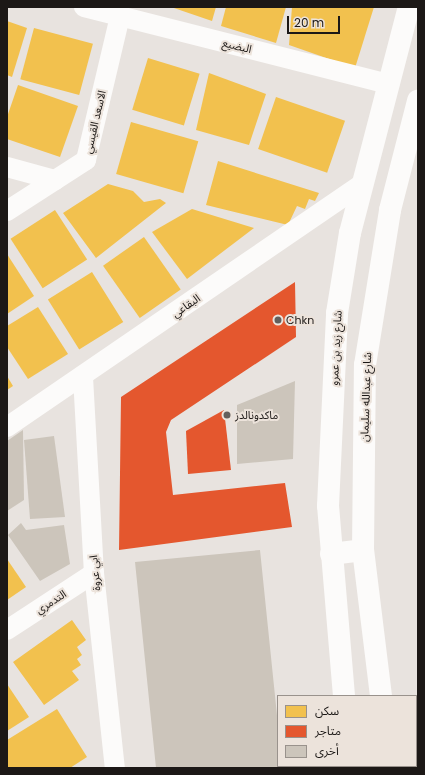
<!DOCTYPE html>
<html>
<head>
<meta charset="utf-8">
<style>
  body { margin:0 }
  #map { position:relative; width:425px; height:775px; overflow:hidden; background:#e8e3df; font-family:Poppins,"Noto Sans Arabic",sans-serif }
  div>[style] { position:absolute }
  .homes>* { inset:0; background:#f2c14e; transform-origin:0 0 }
  .shops>* { inset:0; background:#e4572e }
  .building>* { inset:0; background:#ccc5bb }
  .minor>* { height:20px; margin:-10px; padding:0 10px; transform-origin:10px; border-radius:10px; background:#fcfbfa }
  .secondary>* { height:22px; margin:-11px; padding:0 11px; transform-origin:11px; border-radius:11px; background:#fcfbfa }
  .primary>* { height:22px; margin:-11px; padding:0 11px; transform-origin:11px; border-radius:11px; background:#fcfbfa }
  .dots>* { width:11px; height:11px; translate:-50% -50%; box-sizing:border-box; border:2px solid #ece3db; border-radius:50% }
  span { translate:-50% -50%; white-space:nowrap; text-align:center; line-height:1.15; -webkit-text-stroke:4px #ece3db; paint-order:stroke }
  .street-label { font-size:11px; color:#1c1816 }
  .poi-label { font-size:11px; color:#1c1816 }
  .left { translate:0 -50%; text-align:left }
  .frame { position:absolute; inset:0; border:8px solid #1c1816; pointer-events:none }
  .legend { position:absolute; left:277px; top:695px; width:140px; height:72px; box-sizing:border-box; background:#ece3db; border:1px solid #99928c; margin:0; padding:5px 7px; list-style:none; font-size:12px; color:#1c1816 }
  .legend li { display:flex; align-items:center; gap:8px; height:20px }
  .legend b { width:20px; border:1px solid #99928c }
  .scale { position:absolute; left:287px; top:16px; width:53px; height:18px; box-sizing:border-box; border:2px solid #1c1816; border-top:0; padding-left:5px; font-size:12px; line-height:14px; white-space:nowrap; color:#1c1816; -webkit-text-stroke:3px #ece3db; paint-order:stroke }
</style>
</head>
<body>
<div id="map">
  <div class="homes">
    <div style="clip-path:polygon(171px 7px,216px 7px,212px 21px)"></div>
    <div style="clip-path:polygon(226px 7px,286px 7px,276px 43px,221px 26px)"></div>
    <div style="clip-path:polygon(292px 7px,374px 7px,355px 68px,289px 45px)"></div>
    <div style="clip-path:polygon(7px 21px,27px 28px,12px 77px,7px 75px)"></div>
    <div style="left:34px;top:28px;width:61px;height:53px;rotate:15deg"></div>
    <div style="left:148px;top:58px;width:54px;height:54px;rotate:17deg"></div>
    <div style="clip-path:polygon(209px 73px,266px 94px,249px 145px,196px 130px)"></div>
    <div style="clip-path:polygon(18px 85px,78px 106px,60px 157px,7px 139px,7px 117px)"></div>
    <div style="left:276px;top:97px;width:73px;height:55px;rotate:19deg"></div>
    <div style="left:131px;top:122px;width:70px;height:54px;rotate:16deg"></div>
    <div style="clip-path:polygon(218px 161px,319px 193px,315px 201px,309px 199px,305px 209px,297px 206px,288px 225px,206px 205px)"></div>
    <div style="clip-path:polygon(108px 184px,133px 191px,144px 202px,160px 199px,166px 203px,96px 258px,63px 213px)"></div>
    <div style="clip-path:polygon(192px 209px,254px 228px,187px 279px,152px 232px)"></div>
    <div style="left:55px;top:210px;width:59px;height:53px;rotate:57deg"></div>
    <div style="left:144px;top:237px;width:64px;height:50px;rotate:55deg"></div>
    <div style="clip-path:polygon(7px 254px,34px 296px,7px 314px)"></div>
    <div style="left:92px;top:272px;width:59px;height:52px;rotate:58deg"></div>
    <div style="clip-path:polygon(38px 307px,68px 354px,28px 379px,7px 347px,7px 326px)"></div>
    <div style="clip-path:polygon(7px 376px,13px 386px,7px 390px)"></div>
    <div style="clip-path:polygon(7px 559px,26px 587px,7px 600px)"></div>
    <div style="clip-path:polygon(72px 620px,86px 640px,77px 647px,82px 655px,77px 659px,81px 665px,72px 671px,79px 680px,44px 705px,13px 662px)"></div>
    <div style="clip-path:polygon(7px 684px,29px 717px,7px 731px)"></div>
    <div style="clip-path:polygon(57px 709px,87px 757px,70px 768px,7px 768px,7px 740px)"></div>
  </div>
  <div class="shops">
    <div style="clip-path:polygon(295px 282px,296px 337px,171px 420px,166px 432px,173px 495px,285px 483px,292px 527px,119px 550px,121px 397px)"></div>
    <div style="clip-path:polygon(224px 410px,231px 470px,188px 474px,186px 431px)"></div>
  </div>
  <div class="building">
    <div style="clip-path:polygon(295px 381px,293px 459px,237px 464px,237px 405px)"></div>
    <div style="clip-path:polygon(23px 430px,24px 500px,7px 511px,7px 441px)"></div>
    <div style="clip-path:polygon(54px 436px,65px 517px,30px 519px,24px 440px)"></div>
    <div style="clip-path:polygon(21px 523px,26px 530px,64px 525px,70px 564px,40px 581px,8px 535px)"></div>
    <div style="clip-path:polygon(260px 550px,278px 725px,278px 766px,282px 768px,156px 768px,135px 562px)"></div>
  </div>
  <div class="minor">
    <div style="left:84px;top:7px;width:315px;rotate:14.2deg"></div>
    <div style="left:7px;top:167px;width:50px;rotate:15.2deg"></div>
    <div style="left:7px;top:211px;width:94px;rotate:-32.8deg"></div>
    <div style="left:86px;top:160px;width:148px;rotate:-76.7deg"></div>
    <div style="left:83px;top:377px;width:196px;rotate:86.8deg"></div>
    <div style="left:94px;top:573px;width:196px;rotate:83.9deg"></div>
    <div style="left:7px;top:427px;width:432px;rotate:-34.4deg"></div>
    <div style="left:7px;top:630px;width:104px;rotate:-33.2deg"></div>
  </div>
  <div class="secondary">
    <div style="left:331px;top:554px;width:32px;rotate:-7deg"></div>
    <div style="left:344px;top:696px;width:191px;rotate:-94.8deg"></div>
    <div style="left:328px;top:506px;width:193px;rotate:-87.3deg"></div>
    <div style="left:337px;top:313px;width:81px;rotate:-80.8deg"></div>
    <div style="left:350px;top:233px;width:234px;rotate:-75.4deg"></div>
    <div style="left:352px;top:766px;width:2px;rotate:90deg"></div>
  </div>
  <div class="primary">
    <div style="left:381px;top:696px;width:147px;rotate:-97deg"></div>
    <div style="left:363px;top:550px;width:185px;rotate:-89.4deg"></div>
    <div style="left:365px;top:365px;width:157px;rotate:-80.8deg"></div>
    <div style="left:390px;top:210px;width:113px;rotate:-75.6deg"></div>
    <div style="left:389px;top:766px;width:2px;rotate:63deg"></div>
  </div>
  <div class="dots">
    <div style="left:278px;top:320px;background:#635f5c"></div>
    <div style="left:227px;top:415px;background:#635f5c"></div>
  </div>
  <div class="street-label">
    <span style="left:237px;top:46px;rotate:14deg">البضيع</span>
    <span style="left:95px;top:122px;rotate:-77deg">الاسعد القيسي</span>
    <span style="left:186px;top:306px;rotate:-35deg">البقاعي</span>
    <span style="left:336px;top:348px;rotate:-87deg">شارع زيد بن عمرو</span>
    <span style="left:366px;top:397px;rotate:-88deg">شارع عبدالله سليمان</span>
    <span style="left:95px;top:573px;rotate:-95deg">ابي عروة</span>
    <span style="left:51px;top:602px;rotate:-33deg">التدمري</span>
  </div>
  <div class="poi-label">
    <span class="left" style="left:286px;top:320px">Chkn</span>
    <span class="left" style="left:235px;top:415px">ماكدونالدز</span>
  </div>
  <div class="frame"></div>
  <ul class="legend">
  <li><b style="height:11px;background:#f2c14e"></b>سكن</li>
  <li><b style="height:11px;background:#e4572e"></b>متاجر</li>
  <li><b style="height:11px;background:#ccc5bb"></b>أخرى</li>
  </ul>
  <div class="scale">20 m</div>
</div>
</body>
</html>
